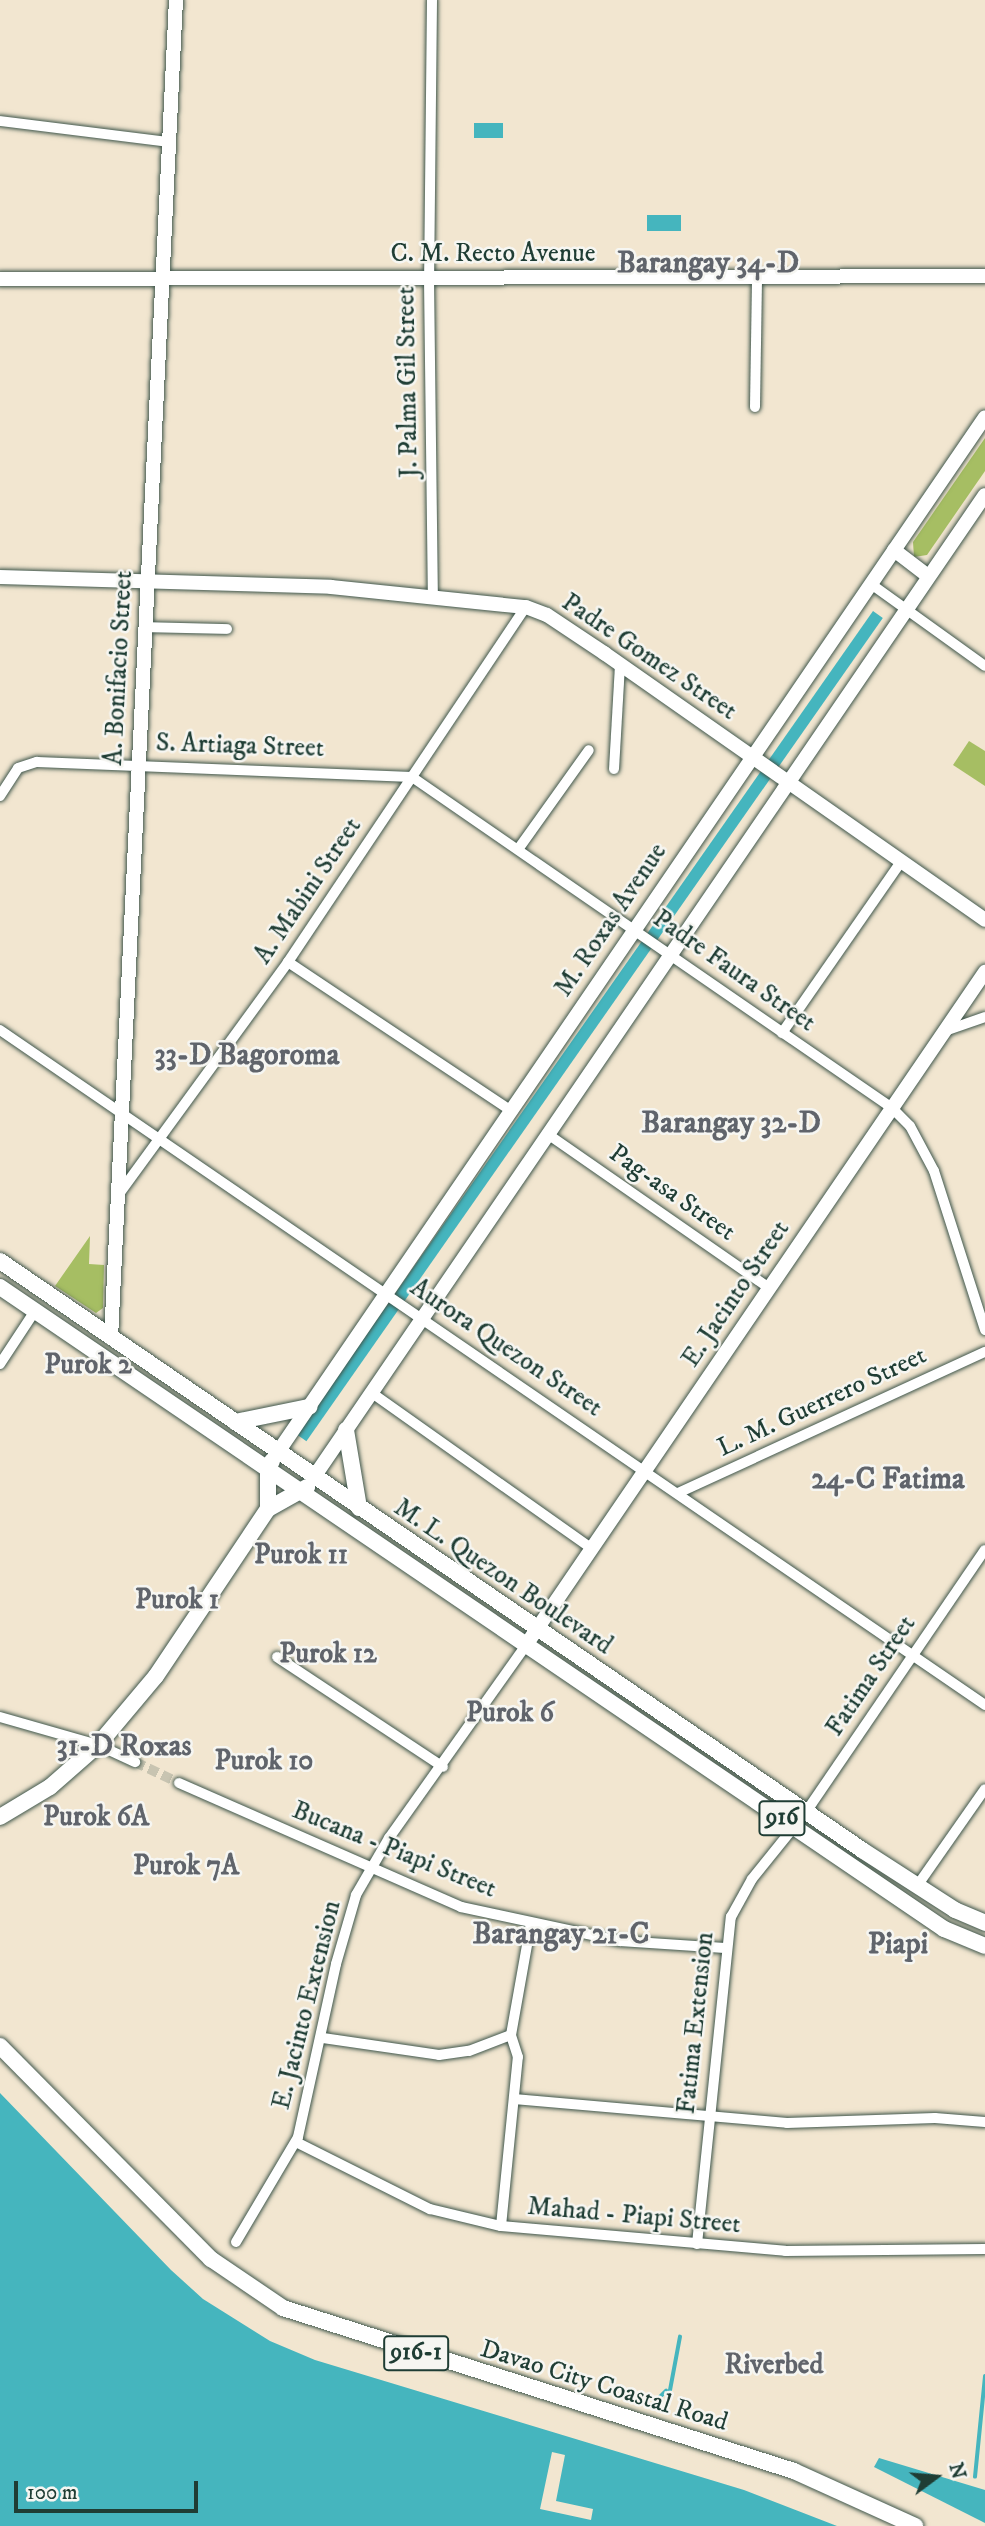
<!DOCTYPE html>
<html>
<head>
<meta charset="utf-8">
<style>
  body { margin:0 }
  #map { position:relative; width:985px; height:2526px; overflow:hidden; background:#f2e6d0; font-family:"IM FELL DW Pica",serif }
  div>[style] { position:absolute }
  .green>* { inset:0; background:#a6be63 }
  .water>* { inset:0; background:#45b5be; transform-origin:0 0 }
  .pier>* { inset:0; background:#f2e6d0 }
  .stream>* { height:3.5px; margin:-1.75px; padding:0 1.75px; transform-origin:1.75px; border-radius:1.75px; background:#45b5be }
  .street-tunnel>* { height:10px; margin-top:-5px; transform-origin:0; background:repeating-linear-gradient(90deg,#c8c4b1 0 10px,transparent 0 15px) }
  .roads { filter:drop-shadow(0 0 2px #3f564b) drop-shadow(0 0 2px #3f564b) }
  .street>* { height:10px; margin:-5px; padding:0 5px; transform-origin:5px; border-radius:5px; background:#fff }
  .secondary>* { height:14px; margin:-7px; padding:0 7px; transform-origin:7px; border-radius:7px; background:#fff }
  .primary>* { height:16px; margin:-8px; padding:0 8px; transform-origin:8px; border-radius:8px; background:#fff }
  span { translate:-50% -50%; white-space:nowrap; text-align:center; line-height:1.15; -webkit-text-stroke:5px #f6f6f2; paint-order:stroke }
  .shield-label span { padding:2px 5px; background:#f6f6f2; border:2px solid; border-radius:5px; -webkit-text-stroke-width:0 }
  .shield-label { font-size:24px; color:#1f3d34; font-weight:700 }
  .street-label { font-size:26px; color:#1f3d34 }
  .neighbourhood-label { font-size:28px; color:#60646b; font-weight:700 }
  .quarter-label { font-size:30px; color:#60646b; font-weight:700 }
  .north { position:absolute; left:901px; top:2442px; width:70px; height:70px; -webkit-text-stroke:5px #f6f6f2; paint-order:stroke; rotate:74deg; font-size:19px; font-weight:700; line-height:28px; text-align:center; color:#1f3d34 }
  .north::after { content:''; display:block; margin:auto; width:24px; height:32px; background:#1f3d34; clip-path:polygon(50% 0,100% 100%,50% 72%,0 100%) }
  .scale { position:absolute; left:14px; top:2481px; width:184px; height:32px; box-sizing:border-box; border:4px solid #1f3d34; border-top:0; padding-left:9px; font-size:21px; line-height:24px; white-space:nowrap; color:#1f3d34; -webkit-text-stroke:5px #f6f6f2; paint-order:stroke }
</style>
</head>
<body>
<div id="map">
  <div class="green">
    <div style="clip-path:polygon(985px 438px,985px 471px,927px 555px,914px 557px,913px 542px)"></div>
    <div style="clip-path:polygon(969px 741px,985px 751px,985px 786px,953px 765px)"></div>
    <div style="clip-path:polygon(90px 1236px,89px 1264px,104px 1265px,103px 1308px,96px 1313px,55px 1286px)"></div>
  </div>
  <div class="water">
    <div style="left:474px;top:123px;width:29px;height:15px"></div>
    <div style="left:647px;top:215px;width:34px;height:16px"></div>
    <div style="left:873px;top:611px;width:12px;height:1005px;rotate:35deg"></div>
    <div style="clip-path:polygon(0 2093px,171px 2270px,203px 2299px,270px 2341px,315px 2360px,744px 2490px,837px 2526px,0 2526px)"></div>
    <div style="clip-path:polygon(879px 2458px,985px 2490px,985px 2523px,874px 2467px)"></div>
  </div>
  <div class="pier">
    <div style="clip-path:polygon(552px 2452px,565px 2455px,556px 2501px,593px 2509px,591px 2520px,540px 2509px)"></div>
  </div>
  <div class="stream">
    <div style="left:659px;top:2398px;width:10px;rotate:-45deg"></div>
    <div style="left:668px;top:2401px;width:65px;rotate:-79.4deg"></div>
    <div style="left:975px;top:2477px;width:101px;rotate:-84.3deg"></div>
  </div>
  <div class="street-tunnel">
    <div style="left:135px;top:1762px;width:49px;rotate:25.5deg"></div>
  </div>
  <div class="roads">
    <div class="street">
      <div style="left:432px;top:0;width:279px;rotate:90.6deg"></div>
      <div style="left:429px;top:279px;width:317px;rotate:89.3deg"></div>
      <div style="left:0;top:121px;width:170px;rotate:7.1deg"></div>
      <div style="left:755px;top:407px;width:128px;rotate:-89.1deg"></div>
      <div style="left:871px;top:584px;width:140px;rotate:35.7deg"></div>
      <div style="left:145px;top:627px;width:82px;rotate:1.4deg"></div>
      <div style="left:614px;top:769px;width:104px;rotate:-86.7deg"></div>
      <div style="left:412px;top:777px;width:583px;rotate:34.59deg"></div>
      <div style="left:892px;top:1108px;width:25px;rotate:45deg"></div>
      <div style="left:910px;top:1126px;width:51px;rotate:61.9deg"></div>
      <div style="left:934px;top:1171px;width:167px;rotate:72.2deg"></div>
      <div style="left:0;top:796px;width:33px;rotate:-57deg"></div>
      <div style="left:18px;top:768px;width:20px;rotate:-18deg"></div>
      <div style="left:37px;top:762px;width:375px;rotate:2.3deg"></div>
      <div style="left:519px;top:848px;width:120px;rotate:-54.5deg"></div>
      <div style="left:288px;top:962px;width:268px;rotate:33.7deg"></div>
      <div style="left:0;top:1030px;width:1194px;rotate:34.42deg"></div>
      <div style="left:945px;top:1031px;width:42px;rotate:-19.3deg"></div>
      <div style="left:782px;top:1033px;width:207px;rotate:-55.2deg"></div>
      <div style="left:549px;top:1135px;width:268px;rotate:34.8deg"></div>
      <div style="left:119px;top:1194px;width:287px;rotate:-53.9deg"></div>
      <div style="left:288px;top:962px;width:427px;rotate:-56.2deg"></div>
      <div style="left:0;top:1364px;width:64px;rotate:-56.6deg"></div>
      <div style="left:372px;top:1393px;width:270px;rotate:35.3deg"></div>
      <div style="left:678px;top:1493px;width:338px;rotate:-24.7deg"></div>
      <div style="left:277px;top:1657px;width:199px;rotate:33.5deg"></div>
      <div style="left:0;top:1717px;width:102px;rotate:15.9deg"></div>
      <div style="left:98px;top:1745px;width:41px;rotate:24.7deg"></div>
      <div style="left:179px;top:1783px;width:308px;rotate:23.7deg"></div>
      <div style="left:461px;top:1907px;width:163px;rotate:12.1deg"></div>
      <div style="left:620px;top:1941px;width:105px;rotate:3.8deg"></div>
      <div style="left:917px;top:1886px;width:118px;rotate:-55deg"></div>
      <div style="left:323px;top:2038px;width:117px;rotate:8.3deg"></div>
      <div style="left:439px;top:2055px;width:30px;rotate:-8deg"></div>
      <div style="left:469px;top:2051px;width:45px;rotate:-20.9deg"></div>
      <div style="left:514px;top:2099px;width:274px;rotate:5deg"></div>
      <div style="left:787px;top:2123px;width:148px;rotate:-1.9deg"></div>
      <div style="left:935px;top:2118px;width:50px;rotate:4.6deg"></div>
      <div style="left:296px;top:2142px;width:150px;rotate:26.6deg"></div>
      <div style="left:430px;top:2209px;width:73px;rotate:13.5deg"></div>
      <div style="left:501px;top:2226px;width:285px;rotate:5deg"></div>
      <div style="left:785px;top:2251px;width:200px;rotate:-0.6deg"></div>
      <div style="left:501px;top:2226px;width:170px;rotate:-84.3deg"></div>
      <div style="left:518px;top:2057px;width:23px;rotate:-108deg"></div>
      <div style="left:511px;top:2035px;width:114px;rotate:-79.9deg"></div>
      <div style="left:236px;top:2242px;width:122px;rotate:-59.4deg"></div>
      <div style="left:298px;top:2137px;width:177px;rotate:-77.6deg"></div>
      <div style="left:336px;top:1964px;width:72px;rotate:-73.8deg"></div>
      <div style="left:356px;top:1895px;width:66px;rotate:-59.9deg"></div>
      <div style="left:389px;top:1838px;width:237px;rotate:-54.6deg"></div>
      <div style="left:697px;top:2244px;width:329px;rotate:-84.1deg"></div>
      <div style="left:731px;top:1917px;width:43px;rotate:-61.1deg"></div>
      <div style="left:752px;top:1879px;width:86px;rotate:-51.1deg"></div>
      <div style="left:806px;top:1812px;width:317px;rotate:-55.7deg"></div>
    </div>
    <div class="secondary">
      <div style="left:0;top:279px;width:985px;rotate:-0.17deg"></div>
      <div style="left:894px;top:550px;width:43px;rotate:37.4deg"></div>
      <div style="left:0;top:577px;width:331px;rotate:1.7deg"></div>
      <div style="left:331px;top:587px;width:196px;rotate:5.9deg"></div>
      <div style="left:526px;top:607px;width:22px;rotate:21deg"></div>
      <div style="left:547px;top:615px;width:69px;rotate:33.7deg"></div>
      <div style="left:604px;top:653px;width:465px;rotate:35deg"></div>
      <div style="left:111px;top:1338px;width:1340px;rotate:-87.22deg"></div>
      <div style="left:278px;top:1452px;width:1253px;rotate:-55.66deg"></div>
      <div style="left:314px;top:1477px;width:1189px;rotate:-55.66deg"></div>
      <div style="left:526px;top:1645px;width:815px;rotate:-55.71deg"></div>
    </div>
    <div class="primary">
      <div style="left:0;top:1261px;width:1044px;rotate:34.34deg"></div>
      <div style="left:862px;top:1850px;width:111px;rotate:32.8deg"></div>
      <div style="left:955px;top:1910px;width:33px;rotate:23deg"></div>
      <div style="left:0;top:1287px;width:1142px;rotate:34.22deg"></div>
      <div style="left:944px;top:1929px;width:44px;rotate:22.5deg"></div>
      <div style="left:235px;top:1422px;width:76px;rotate:-11.5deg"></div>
      <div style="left:346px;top:1430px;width:79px;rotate:80.5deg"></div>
      <div style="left:268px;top:1509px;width:41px;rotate:-90deg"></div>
      <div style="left:268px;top:1468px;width:8px;rotate:-60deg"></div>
      <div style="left:0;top:1817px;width:58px;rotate:-31deg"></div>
      <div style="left:50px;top:1787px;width:64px;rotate:-41.2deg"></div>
      <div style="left:98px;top:1745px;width:90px;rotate:-50deg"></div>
      <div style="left:156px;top:1676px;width:201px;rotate:-56.2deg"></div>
      <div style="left:268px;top:1509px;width:45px;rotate:-29.4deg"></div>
      <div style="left:0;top:2046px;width:300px;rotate:45.3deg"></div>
      <div style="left:211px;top:2259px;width:87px;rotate:34.2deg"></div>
      <div style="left:283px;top:2308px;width:536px;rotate:17.69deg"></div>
      <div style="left:794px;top:2471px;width:133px;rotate:24.4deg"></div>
    </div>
  </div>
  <div class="shield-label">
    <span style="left:782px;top:1818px">916</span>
    <span style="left:416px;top:2353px">916-1</span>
  </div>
  <div class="street-label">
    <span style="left:493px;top:254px">C. M. Recto Avenue</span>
    <span style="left:408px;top:382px;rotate:-91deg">J. Palma Gil Street</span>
    <span style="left:649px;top:657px;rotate:34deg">Padre Gomez Street</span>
    <span style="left:119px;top:668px;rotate:-87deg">A. Bonifacio Street</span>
    <span style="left:240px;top:746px;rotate:2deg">S. Artiaga Street</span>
    <span style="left:308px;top:891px;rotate:-56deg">A. Mabini Street</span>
    <span style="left:611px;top:920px;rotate:-56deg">M. Roxas Avenue</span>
    <span style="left:734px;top:971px;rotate:35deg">Padre Faura Street</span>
    <span style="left:672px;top:1193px;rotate:35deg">Pag-asa Street</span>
    <span style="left:736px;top:1294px;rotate:-56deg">E. Jacinto Street</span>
    <span style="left:506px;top:1348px;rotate:34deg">Aurora Quezon Street</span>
    <span style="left:822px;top:1402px;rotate:-25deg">L. M. Guerrero Street</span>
    <span style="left:503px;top:1577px;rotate:34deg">M. L. Quezon Boulevard</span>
    <span style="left:871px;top:1676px;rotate:-56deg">Fatima Street</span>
    <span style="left:394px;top:1850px;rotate:22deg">Bucana - Piapi Street</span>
    <span style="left:307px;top:2005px;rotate:-76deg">E. Jacinto Extension</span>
    <span style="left:696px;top:2023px;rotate:-84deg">Fatima Extension</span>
    <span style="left:634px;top:2216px;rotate:5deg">Mahad - Piapi Street</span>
    <span style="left:604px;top:2386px;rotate:17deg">Davao City Coastal Road</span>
  </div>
  <div class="neighbourhood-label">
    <span style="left:88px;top:1365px">Purok 2</span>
    <span style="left:301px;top:1555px">Purok 11</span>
    <span style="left:177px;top:1600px">Purok 1</span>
    <span style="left:328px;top:1654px">Purok 12</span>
    <span style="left:510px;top:1713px">Purok 6</span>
    <span style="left:264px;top:1761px">Purok 10</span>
    <span style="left:96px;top:1817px">Purok 6A</span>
    <span style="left:186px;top:1866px">Purok 7A</span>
    <span style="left:774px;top:2365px">Riverbed</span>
  </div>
  <div class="quarter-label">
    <span style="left:708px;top:264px">Barangay 34-D</span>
    <span style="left:247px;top:1056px">33-D Bagoroma</span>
    <span style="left:731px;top:1124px">Barangay 32-D</span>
    <span style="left:888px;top:1480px">24-C Fatima</span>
    <span style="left:124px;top:1747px">31-D Roxas</span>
    <span style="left:561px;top:1935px">Barangay 21-C</span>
    <span style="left:898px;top:1945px">Piapi</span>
  </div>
  <div class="north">N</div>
  <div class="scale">100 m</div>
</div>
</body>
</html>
